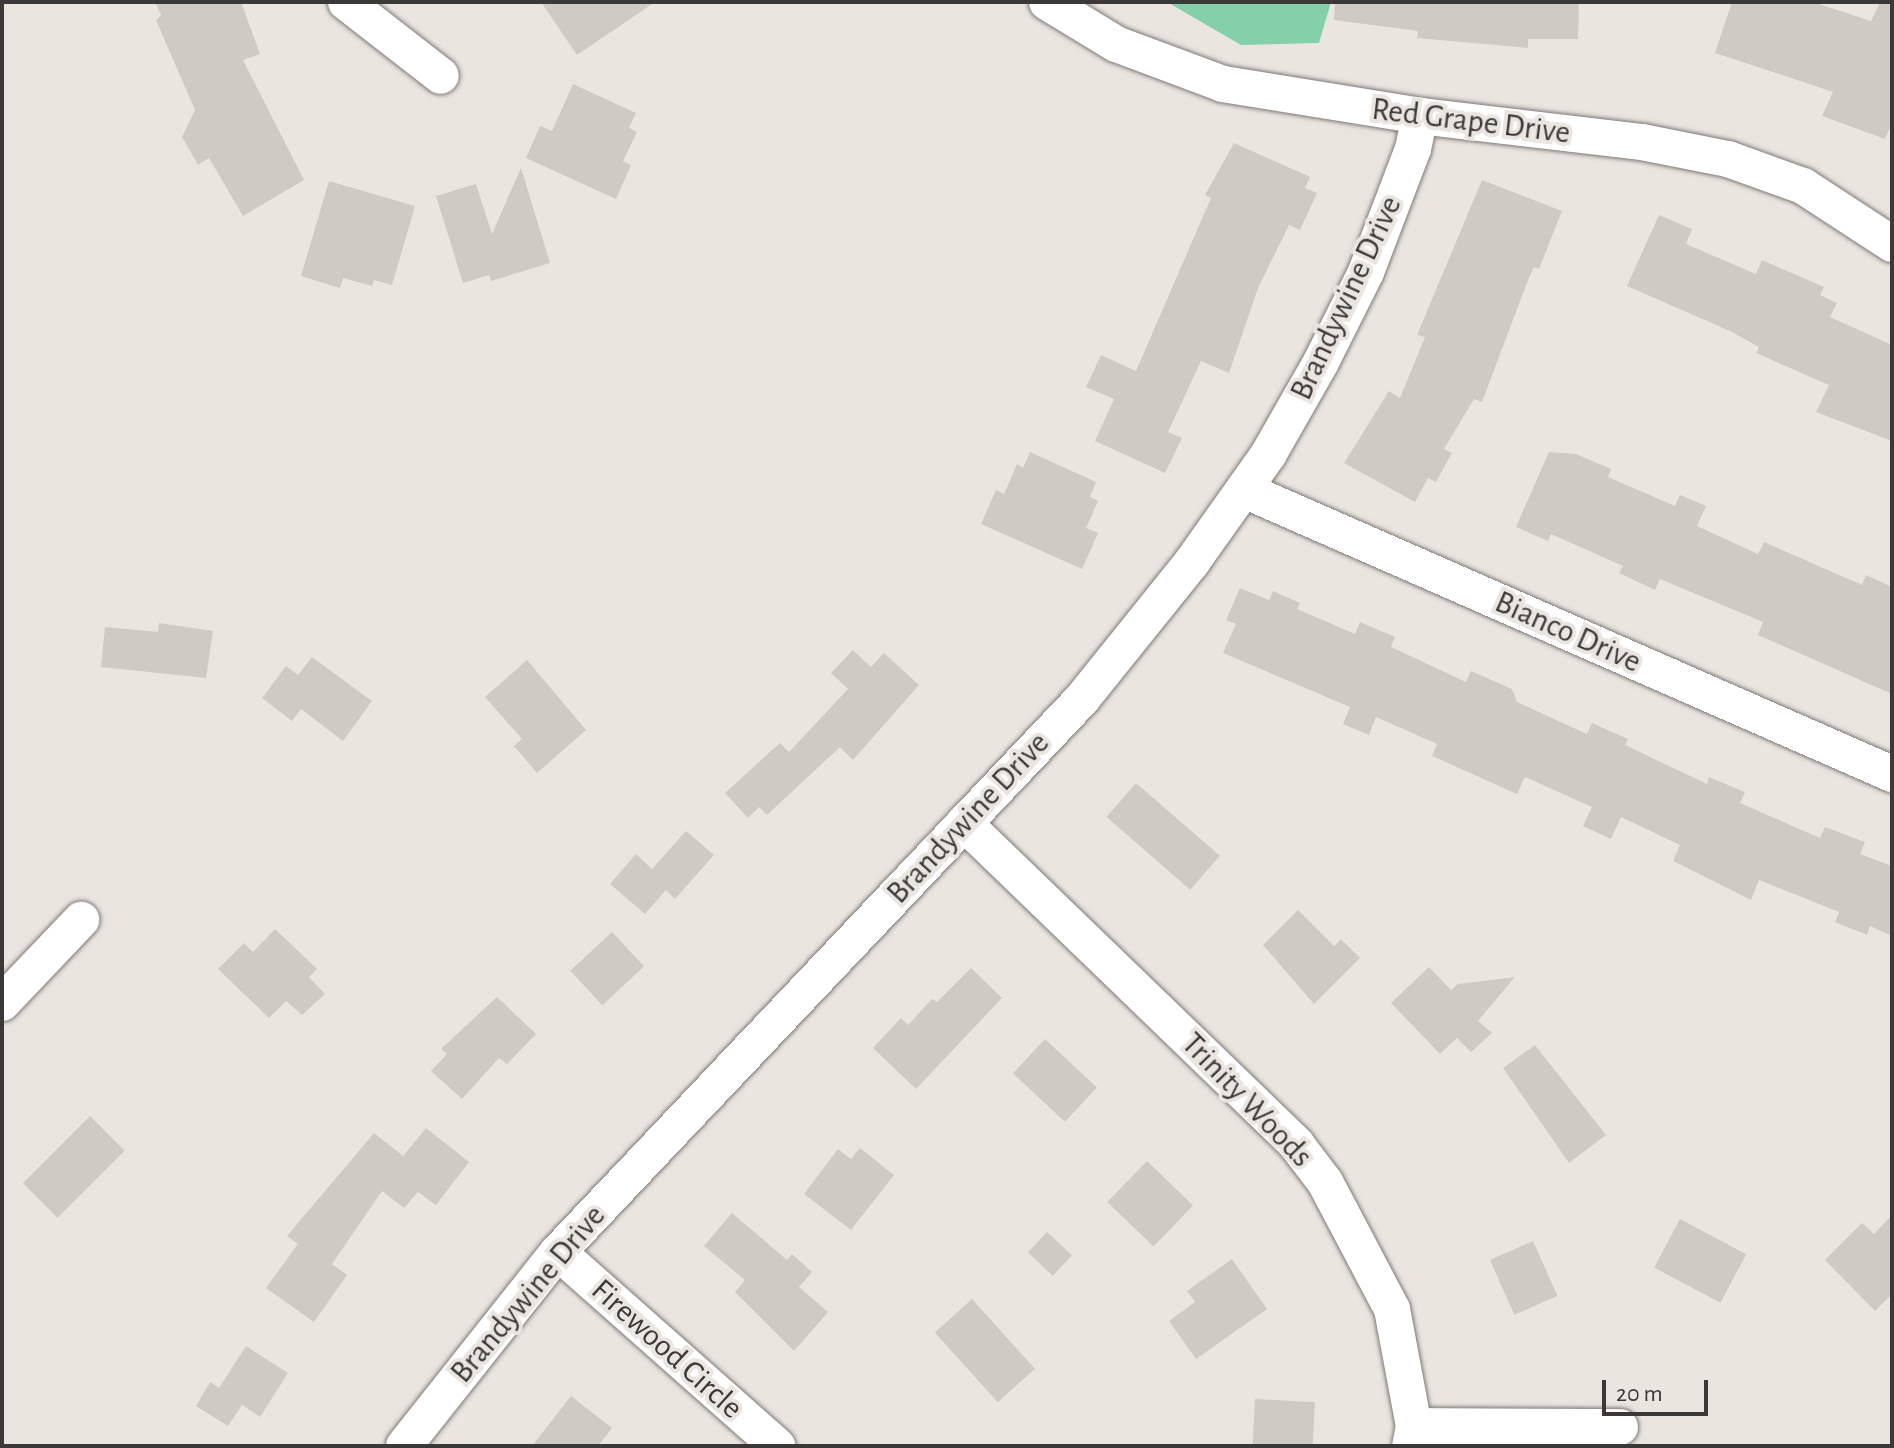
<!DOCTYPE html>
<html>
<head>
<meta charset="utf-8">
<style>
  body { margin:0 }
  #map { position:relative; width:1894px; height:1448px; overflow:hidden; background:#ebe5e0; font-family:"Alegreya Sans",sans-serif }
  div>[style] { position:absolute }
  .green>* { inset:0; background:#84d0aa }
  .building>* { inset:0; background:#d0cac5; transform-origin:0 0 }
  .roads { filter:drop-shadow(0 0 2px #7f7a75) drop-shadow(0 0 2px #7f7a75) }
  .street>* { height:36px; margin:-18px; padding:0 18px; transform-origin:18px; border-radius:18px; background:#fff }
  span { translate:-50% -50%; white-space:nowrap; text-align:center; line-height:1.15; -webkit-text-stroke:8px #ebe5e0; paint-order:stroke }
  .street-label { font-size:32px; color:#3b3937 }
  .frame { position:absolute; inset:0; border:4px solid #3b3937; pointer-events:none }
  .scale { position:absolute; left:1602px; top:1380px; width:106px; height:36px; box-sizing:border-box; border:4px solid #3b3937; border-top:0; padding-left:10px; font-size:24px; line-height:28px; white-space:nowrap; color:#3b3937; -webkit-text-stroke:6px #ebe5e0; paint-order:stroke }
</style>
</head>
<body>
<div id="map">
  <div class="green">
    <div style="clip-path:polygon(1167px 2px,1331px 2px,1319px 43px,1241px 45px)"></div>
  </div>
  <div class="building">
    <div style="clip-path:polygon(155px 2px,241px 2px,260px 54px,243px 60px,304px 180px,243px 216px,209px 158px,198px 165px,182px 137px,195px 110px,156px 20px,161px 15px)"></div>
    <div style="clip-path:polygon(541px 2px,655px 2px,577px 55px)"></div>
    <div style="clip-path:polygon(1335px 2px,1579px 2px,1578px 39px,1528px 39px,1528px 48px,1417px 38px,1418px 31px,1334px 20px)"></div>
    <div style="clip-path:polygon(1732px 2px,1813px 2px,1871px 21px,1880px 2px,1892px 2px,1892px 123px,1885px 139px,1822px 116px,1833px 92px,1715px 53px)"></div>
    <div style="clip-path:polygon(573px 84px,636px 113px,629px 128px,637px 132px,623px 161px,631px 165px,616px 199px,526px 158px,540px 126px,552px 131px)"></div>
    <div style="clip-path:polygon(1234px 143px,1310px 177px,1305px 188px,1317px 193px,1300px 230px,1289px 225px,1258px 288px,1229px 373px,1201px 361px,1168px 432px,1182px 438px,1165px 473px,1095px 441px,1114px 399px,1086px 387px,1101px 355px,1136px 371px,1211px 198px,1205px 195px)"></div>
    <div style="clip-path:polygon(521px 168px,550px 263px,491px 281px,489px 275px,463px 283px,436px 196px,476px 184px,492px 234px)"></div>
    <div style="clip-path:polygon(1482px 180px,1562px 211px,1539px 269px,1534px 267px,1528px 280px,1482px 402px,1474px 399px,1444px 449px,1452px 453px,1436px 482px,1428px 478px,1415px 502px,1344px 463px,1389px 391px,1400px 398px,1425px 337px,1417px 335px)"></div>
    <div style="clip-path:polygon(329px 181px,415px 206px,392px 285px,374px 280px,372px 286px,343px 278px,340px 288px,301px 276px)"></div>
    <div style="clip-path:polygon(1659px 215px,1692px 229px,1686px 244px,1756px 274px,1762px 260px,1824px 287px,1820px 295px,1837px 303px,1830px 317px,1892px 345px,1892px 441px,1816px 412px,1829px 385px,1756px 353px,1759px 347px,1730px 331px,1627px 286px)"></div>
    <div style="clip-path:polygon(1030px 452px,1096px 482px,1090px 497px,1098px 501px,1086px 528px,1098px 533px,1082px 569px,981px 524px,996px 490px,1004px 494px,1017px 464px,1023px 468px)"></div>
    <div style="clip-path:polygon(1549px 452px,1576px 454px,1611px 469px,1608px 477px,1675px 506px,1680px 495px,1706px 506px,1697px 526px,1758px 554px,1764px 542px,1862px 585px,1866px 575px,1892px 587px,1892px 694px,1758px 635px,1763px 622px,1660px 579px,1655px 590px,1619px 573px,1623px 566px,1551px 534px,1548px 541px,1516px 527px)"></div>
    <div style="clip-path:polygon(1240px 588px,1269px 600px,1273px 591px,1300px 603px,1297px 609px,1355px 634px,1360px 622px,1395px 637px,1391px 647px,1466px 682px,1471px 671px,1512px 689px,1517px 702px,1587px 734px,1592px 723px,1628px 739px,1625px 745px,1707px 784px,1709px 777px,1745px 792px,1740px 803px,1820px 838px,1825px 827px,1865px 842px,1860px 854px,1892px 866px,1892px 936px,1870px 926px,1867px 935px,1835px 922px,1839px 912px,1759px 880px,1751px 900px,1673px 861px,1680px 845px,1621px 817px,1611px 839px,1583px 826px,1592px 807px,1525px 777px,1517px 794px,1432px 756px,1437px 744px,1376px 717px,1369px 735px,1343px 724px,1350px 707px,1223px 653px,1236px 624px,1226px 620px)"></div>
    <div style="clip-path:polygon(159px 623px,213px 631px,206px 678px,101px 667px,105px 627px,158px 632px)"></div>
    <div style="clip-path:polygon(853px 650px,871px 667px,884px 653px,919px 685px,853px 760px,840px 747px,767px 815px,759px 807px,748px 818px,725px 793px,780px 743px,789px 752px,848px 689px,831px 673px)"></div>
    <div style="clip-path:polygon(312px 657px,372px 701px,343px 741px,301px 709px,292px 721px,262px 698px,286px 666px,298px 675px)"></div>
    <div style="clip-path:polygon(527px 660px,586px 730px,537px 773px,514px 746px,522px 739px,485px 697px)"></div>
    <div style="left:1136px;top:783px;width:111px;height:45px;rotate:41deg"></div>
    <div style="clip-path:polygon(686px 831px,714px 855px,675px 899px,666px 890px,645px 914px,610px 884px,636px 854px,652px 869px)"></div>
    <div style="clip-path:polygon(1298px 910px,1334px 946px,1341px 939px,1360px 958px,1314px 1004px,1263px 945px)"></div>
    <div style="clip-path:polygon(275px 929px,317px 969px,309px 977px,325px 994px,302px 1015px,286px 1001px,269px 1018px,218px 969px,244px 943px,253px 952px)"></div>
    <div style="left:612px;top:932px;width:47px;height:57px;rotate:47deg"></div>
    <div style="clip-path:polygon(1429px 967px,1451px 990px,1458px 984px,1515px 977px,1478px 1021px,1492px 1033px,1471px 1052px,1457px 1038px,1440px 1054px,1391px 1003px)"></div>
    <div style="clip-path:polygon(971px 968px,1002px 998px,916px 1089px,873px 1048px,901px 1018px,908px 1025px,932px 999px,937px 1002px)"></div>
    <div style="clip-path:polygon(497px 997px,536px 1034px,507px 1064px,499px 1058px,462px 1099px,431px 1071px,447px 1054px,441px 1049px)"></div>
    <div style="left:1045px;top:1039px;width:71px;height:47px;rotate:43deg"></div>
    <div style="clip-path:polygon(1535px 1045px,1606px 1135px,1569px 1163px,1503px 1068px)"></div>
    <div style="left:90px;top:1116px;width:49px;height:95px;rotate:45deg"></div>
    <div style="clip-path:polygon(426px 1128px,469px 1162px,436px 1205px,418px 1192px,404px 1208px,382px 1191px,332px 1264px,347px 1275px,314px 1322px,266px 1288px,298px 1244px,287px 1236px,374px 1133px,403px 1156px)"></div>
    <div style="clip-path:polygon(860px 1148px,894px 1175px,851px 1230px,804px 1194px,838px 1149px,851px 1159px)"></div>
    <div style="left:1147px;top:1161px;width:64px;height:57px;rotate:44deg"></div>
    <div style="clip-path:polygon(732px 1213px,787px 1260px,792px 1254px,812px 1272px,799px 1287px,828px 1312px,794px 1351px,735px 1292px,745px 1280px,704px 1246px)"></div>
    <div style="clip-path:polygon(1892px 1215px,1892px 1294px,1875px 1311px,1825px 1260px,1862px 1223px,1874px 1234px)"></div>
    <div style="left:1680px;top:1219px;width:75px;height:55px;rotate:28deg"></div>
    <div style="left:1047px;top:1232px;width:34px;height:28px;rotate:43deg"></div>
    <div style="left:1533px;top:1241px;width:60px;height:47px;rotate:66deg"></div>
    <div style="clip-path:polygon(1232px 1259px,1267px 1309px,1196px 1359px,1169px 1321px,1195px 1302px,1187px 1291px)"></div>
    <div style="left:972px;top:1299px;width:94px;height:50px;rotate:48deg"></div>
    <div style="clip-path:polygon(246px 1346px,288px 1373px,260px 1417px,242px 1405px,228px 1426px,196px 1406px,210px 1382px,219px 1388px)"></div>
    <div style="clip-path:polygon(571px 1396px,612px 1428px,598px 1446px,532px 1446px)"></div>
    <div style="left:1255px;top:1399px;width:60px;height:47px;rotate:3deg"></div>
  </div>
  <div class="roads">
    <div class="street">
      <div style="left:346px;top:2px;width:120px;rotate:37.9deg"></div>
      <div style="left:1047px;top:2px;width:81px;rotate:31.3deg"></div>
      <div style="left:1116px;top:44px;width:114px;rotate:20.5deg"></div>
      <div style="left:1223px;top:84px;width:200px;rotate:9.2deg"></div>
      <div style="left:1420px;top:116px;width:224px;rotate:6.7deg"></div>
      <div style="left:1642px;top:142px;width:88px;rotate:11.2deg"></div>
      <div style="left:1728px;top:159px;width:80px;rotate:19.8deg"></div>
      <div style="left:1803px;top:186px;width:106px;rotate:33.1deg"></div>
      <div style="left:1244px;top:490px;width:708px;rotate:23.67deg"></div>
      <div style="left:964px;top:823px;width:462px;rotate:44deg"></div>
      <div style="left:1296px;top:1144px;width:48px;rotate:52.7deg"></div>
      <div style="left:1325px;top:1182px;width:144px;rotate:62.2deg"></div>
      <div style="left:1392px;top:1309px;width:119px;rotate:79.4deg"></div>
      <div style="left:1414px;top:1426px;width:20px;rotate:101deg"></div>
      <div style="left:2px;top:1003px;width:115px;rotate:-46.4deg"></div>
      <div style="left:558px;top:1252px;width:293px;rotate:41.5deg"></div>
      <div style="left:1414px;top:1426px;width:206px;rotate:0.3deg"></div>
      <div style="left:404px;top:1446px;width:248px;rotate:-51.6deg"></div>
      <div style="left:558px;top:1252px;width:762px;rotate:-46.54deg"></div>
      <div style="left:1082px;top:699px;width:176px;rotate:-51.2deg"></div>
      <div style="left:1192px;top:562px;width:131px;rotate:-54.6deg"></div>
      <div style="left:1268px;top:455px;width:107px;rotate:-60.3deg"></div>
      <div style="left:1321px;top:362px;width:101px;rotate:-63.4deg"></div>
      <div style="left:1366px;top:272px;width:132px;rotate:-69.1deg"></div>
      <div style="left:1413px;top:149px;width:34px;rotate:-78deg"></div>
    </div>
  </div>
  <div class="street-label">
    <span style="left:1471px;top:121px;rotate:7deg">Red Grape Drive</span>
    <span style="left:1346px;top:298px;rotate:-65deg">Brandywine Drive</span>
    <span style="left:1568px;top:632px;rotate:24deg">Bianco Drive</span>
    <span style="left:968px;top:818px;rotate:-47deg">Brandywine Drive</span>
    <span style="left:1247px;top:1100px;rotate:46deg">Trinity Woods</span>
    <span style="left:528px;top:1294px;rotate:-50deg">Brandywine Drive</span>
    <span style="left:667px;top:1349px;rotate:42deg">Firewood Circle</span>
  </div>
  <div class="frame"></div>
  <div class="scale">20 m</div>
</div>
</body>
</html>
